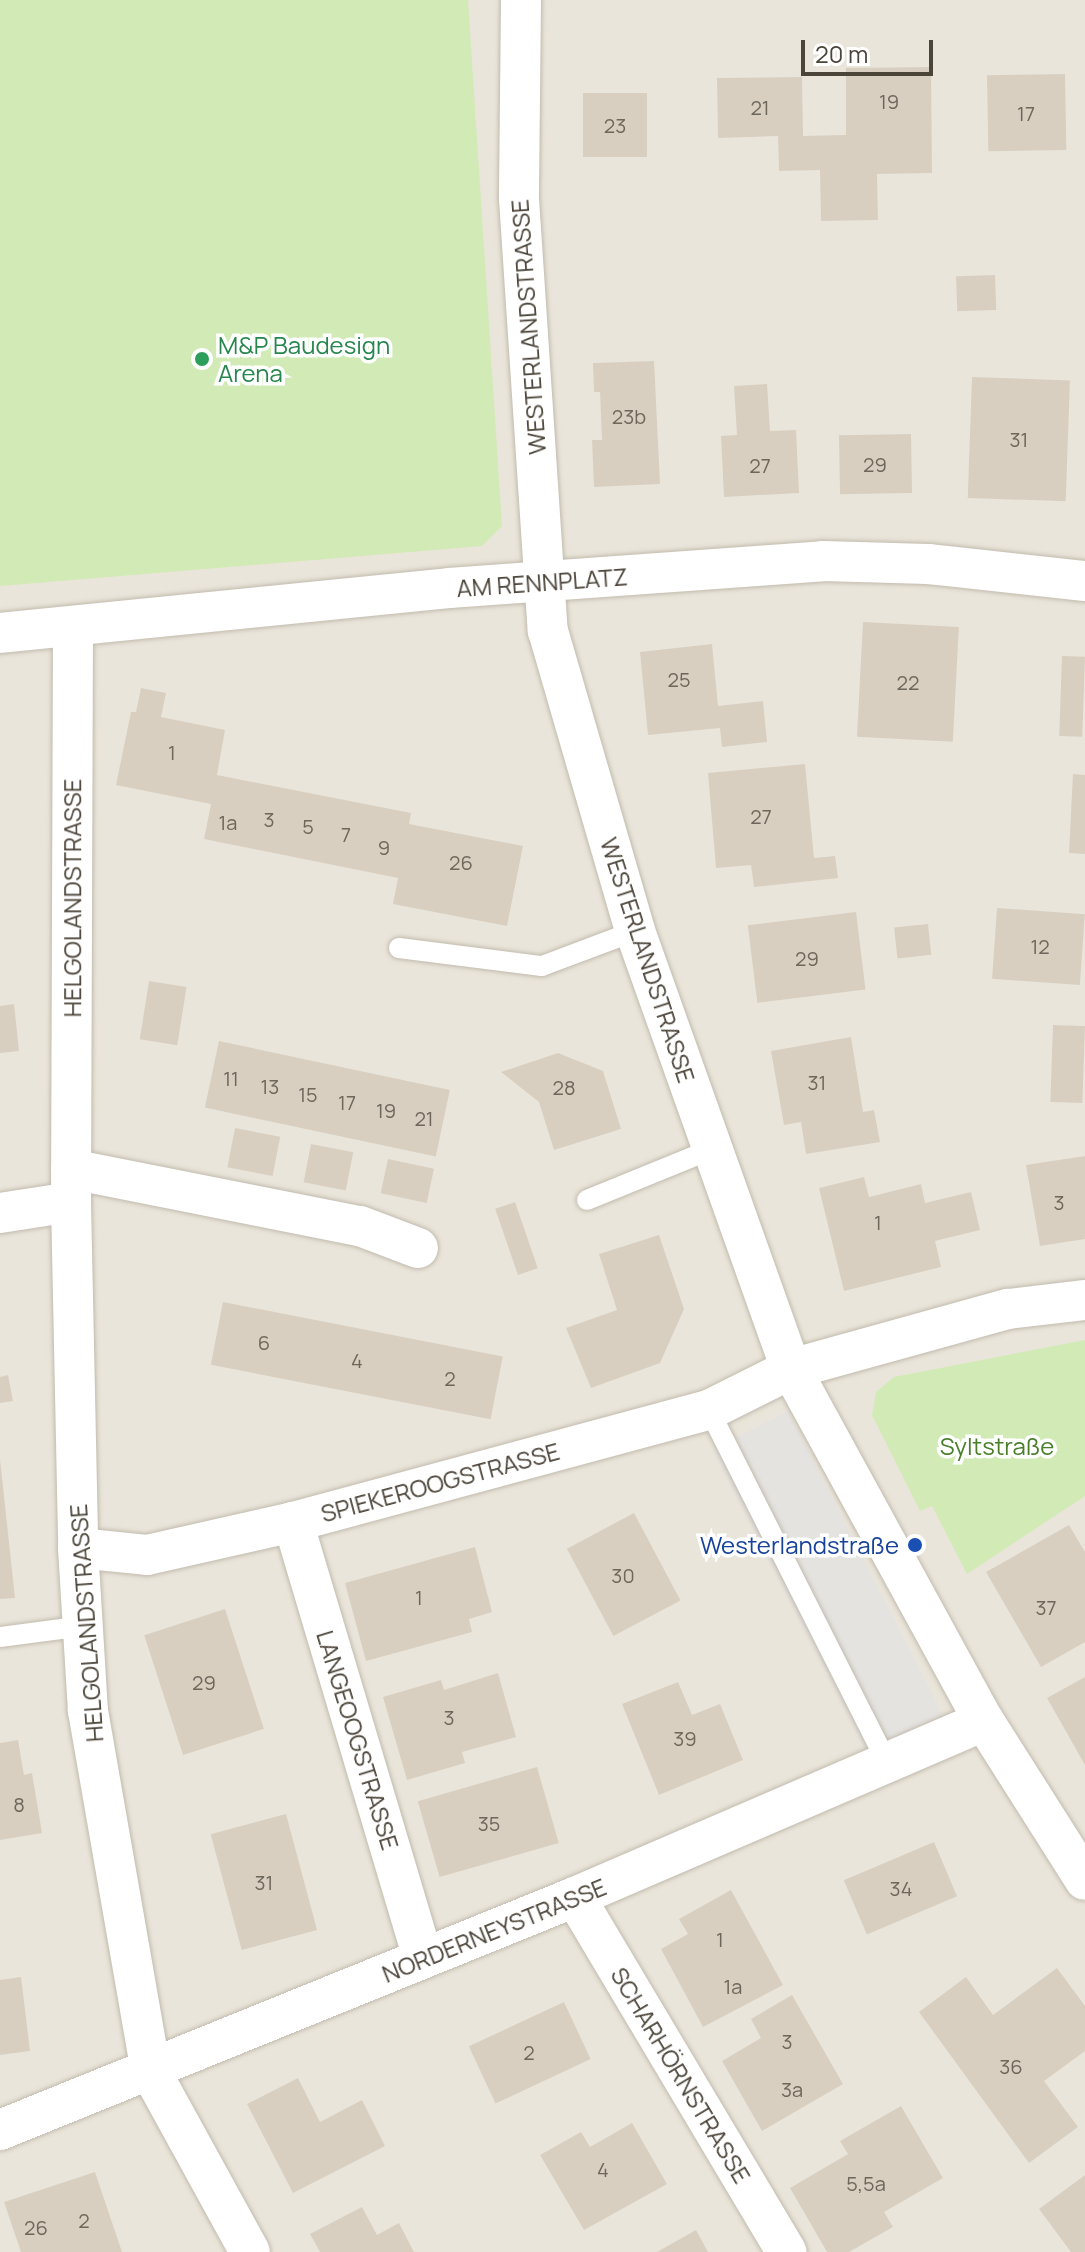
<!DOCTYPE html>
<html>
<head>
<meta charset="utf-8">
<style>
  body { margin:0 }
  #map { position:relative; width:1085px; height:2252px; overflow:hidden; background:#f6f3ec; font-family:Manrope,sans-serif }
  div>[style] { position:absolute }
  .residential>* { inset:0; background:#eae5da; transform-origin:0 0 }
  .green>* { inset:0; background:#d2eab5 }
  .parking>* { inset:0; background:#e5e3e0; transform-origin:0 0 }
  .building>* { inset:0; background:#d8cfc1; transform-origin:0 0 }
  .roads { filter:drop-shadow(0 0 2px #c2bbae) drop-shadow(0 0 2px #c2bbae) }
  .service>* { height:20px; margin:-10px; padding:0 10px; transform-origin:10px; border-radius:10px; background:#fff }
  .minor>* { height:40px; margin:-20px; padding:0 20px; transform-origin:20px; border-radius:20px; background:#fff }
  .dots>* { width:22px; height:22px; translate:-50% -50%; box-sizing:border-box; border:4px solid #fff; border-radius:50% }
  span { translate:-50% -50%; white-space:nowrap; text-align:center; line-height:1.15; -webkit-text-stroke:7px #fff; paint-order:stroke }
  .number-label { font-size:20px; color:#6e675b }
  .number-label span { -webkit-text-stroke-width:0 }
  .street-label { font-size:24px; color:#4b4439 }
  .leisure-label { font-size:24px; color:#27864d }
  .left { translate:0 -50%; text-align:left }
  .park-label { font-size:24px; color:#4a7f2a }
  .transit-label { font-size:24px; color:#164399 }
  .right { translate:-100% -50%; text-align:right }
  .scale { position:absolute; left:801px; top:40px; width:132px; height:36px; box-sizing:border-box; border:4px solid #4b4439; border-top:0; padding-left:10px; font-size:24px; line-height:28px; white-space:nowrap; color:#4b4439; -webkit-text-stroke:6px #fff; paint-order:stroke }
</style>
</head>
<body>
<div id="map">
  <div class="residential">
    <div style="left:0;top:0;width:1085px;height:2252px"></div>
  </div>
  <div class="green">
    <div style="clip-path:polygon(0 0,468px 0,502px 526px,482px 546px,0 586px)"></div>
    <div style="clip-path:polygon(1085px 1340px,1085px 1496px,967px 1574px,932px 1506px,920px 1511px,872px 1415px,876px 1392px,894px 1377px)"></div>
  </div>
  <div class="parking">
    <div style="left:788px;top:1411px;width:346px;height:85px;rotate:63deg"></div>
  </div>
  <div class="building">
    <div style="clip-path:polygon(931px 67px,932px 173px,877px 174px,878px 220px,821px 221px,820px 170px,779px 171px,778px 136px,718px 138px,717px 78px,802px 77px,803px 136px,846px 135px,846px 68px)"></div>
    <div style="left:1065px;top:74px;width:76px;height:78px;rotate:89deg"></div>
    <div style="left:583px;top:93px;width:64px;height:64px"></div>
    <div style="left:995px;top:275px;width:35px;height:39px;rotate:88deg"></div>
    <div style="clip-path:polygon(654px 361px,660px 484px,594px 487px,592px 440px,602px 440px,600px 392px,594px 392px,593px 363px)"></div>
    <div style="left:972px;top:377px;width:98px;height:121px;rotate:2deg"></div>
    <div style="clip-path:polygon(767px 384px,770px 431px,796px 430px,799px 493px,724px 497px,721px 436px,737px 435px,734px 386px)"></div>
    <div style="left:911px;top:434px;width:59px;height:72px;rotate:89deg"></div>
    <div style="left:863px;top:622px;width:96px;height:115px;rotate:3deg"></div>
    <div style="clip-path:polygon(712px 644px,718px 706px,763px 701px,767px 742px,722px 747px,720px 728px,648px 735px,640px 652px)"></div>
    <div style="left:1062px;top:656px;width:23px;height:80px;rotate:2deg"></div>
    <div style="clip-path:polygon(141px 688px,166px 693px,161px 717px,225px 730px,217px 775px,411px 813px,409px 824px,523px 846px,507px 926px,393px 904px,398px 878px,204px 839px,211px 804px,116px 785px,131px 712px,136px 712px)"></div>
    <div style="clip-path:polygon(805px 764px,814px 858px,835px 856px,838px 878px,754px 887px,751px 865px,716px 868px,708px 773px)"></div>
    <div style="clip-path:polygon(1073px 774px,1085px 775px,1085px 854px,1069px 853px)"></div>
    <div style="left:997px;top:908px;width:88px;height:71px;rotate:4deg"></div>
    <div style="left:856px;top:912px;width:78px;height:109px;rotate:83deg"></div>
    <div style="left:928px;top:924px;width:31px;height:34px;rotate:84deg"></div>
    <div style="left:149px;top:981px;width:38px;height:59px;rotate:9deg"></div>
    <div style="clip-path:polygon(14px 1004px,19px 1051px,0 1053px,0 1006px)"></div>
    <div style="left:1053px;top:1025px;width:32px;height:77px;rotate:2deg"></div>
    <div style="clip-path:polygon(851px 1037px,863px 1112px,874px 1110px,880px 1142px,806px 1154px,801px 1122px,784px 1125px,771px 1051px)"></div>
    <div style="left:219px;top:1041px;width:236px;height:68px;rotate:12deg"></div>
    <div style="clip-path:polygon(558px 1053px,603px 1071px,621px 1129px,554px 1150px,539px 1102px,501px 1072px)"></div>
    <div style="left:235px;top:1128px;width:46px;height:40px;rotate:11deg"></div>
    <div style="left:311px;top:1144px;width:43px;height:39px;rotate:11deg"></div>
    <div style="clip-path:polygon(1085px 1156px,1085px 1239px,1040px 1246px,1026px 1165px)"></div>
    <div style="left:388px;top:1159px;width:47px;height:35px;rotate:12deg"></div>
    <div style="clip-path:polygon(864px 1177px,869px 1197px,921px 1184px,925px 1203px,971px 1192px,980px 1230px,935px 1241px,941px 1267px,844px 1291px,819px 1188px)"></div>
    <div style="left:515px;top:1202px;width:70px;height:21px;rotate:71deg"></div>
    <div style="clip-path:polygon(659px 1235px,684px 1309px,660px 1363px,591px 1388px,566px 1328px,617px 1310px,599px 1254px)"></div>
    <div style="left:223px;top:1302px;width:285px;height:64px;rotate:11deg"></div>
    <div style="clip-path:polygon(8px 1375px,13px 1401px,0 1403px,0 1377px)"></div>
    <div style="clip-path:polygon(0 1459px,15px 1598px,0 1599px)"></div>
    <div style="left:634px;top:1513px;width:99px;height:76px;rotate:62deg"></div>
    <div style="clip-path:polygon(1069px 1525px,1085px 1552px,1085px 1642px,1041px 1667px,986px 1572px)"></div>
    <div style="clip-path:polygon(475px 1547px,492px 1612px,469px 1619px,472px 1632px,366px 1661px,345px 1583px)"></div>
    <div style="left:225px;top:1609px;width:126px;height:85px;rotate:72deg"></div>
    <div style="clip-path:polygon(498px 1673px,516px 1737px,462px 1752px,465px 1763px,407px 1780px,383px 1697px,441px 1680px,444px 1690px)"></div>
    <div style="clip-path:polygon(1085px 1677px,1085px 1765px,1047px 1698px)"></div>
    <div style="clip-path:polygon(678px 1682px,692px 1715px,720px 1704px,743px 1760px,659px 1795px,622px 1704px)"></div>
    <div style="clip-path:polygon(18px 1740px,24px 1775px,32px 1773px,42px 1833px,0 1840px,0 1743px)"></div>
    <div style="left:537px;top:1767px;width:79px;height:124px;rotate:74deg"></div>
    <div style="left:286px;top:1814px;width:120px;height:78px;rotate:75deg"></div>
    <div style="left:934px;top:1842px;width:59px;height:98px;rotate:67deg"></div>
    <div style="clip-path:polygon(731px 1890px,783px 1985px,703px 2027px,661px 1949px,688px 1934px,679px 1919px)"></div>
    <div style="clip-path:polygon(1057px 1968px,1085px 2006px,1085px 2051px,1044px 2081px,1078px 2127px,1029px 2163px,919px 2012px,966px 1977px,993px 2015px)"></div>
    <div style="clip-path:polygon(21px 1977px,30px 2051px,0 2055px,0 1980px)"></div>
    <div style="clip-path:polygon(792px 1995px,843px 2084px,762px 2131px,722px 2061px,761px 2038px,751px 2019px)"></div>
    <div style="left:564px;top:2002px;width:63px;height:105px;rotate:65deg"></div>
    <div style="clip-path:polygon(298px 2078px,320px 2122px,362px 2100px,385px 2146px,293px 2193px,247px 2104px)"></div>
    <div style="clip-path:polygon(901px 2106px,943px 2178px,884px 2212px,893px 2227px,849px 2252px,827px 2252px,790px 2188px,848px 2154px,840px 2141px)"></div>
    <div style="clip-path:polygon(632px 2123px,667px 2184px,584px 2230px,540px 2155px,581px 2132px,590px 2147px)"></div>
    <div style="clip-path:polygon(95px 2172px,122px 2252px,21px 2252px,4px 2202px)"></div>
    <div style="clip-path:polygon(1085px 2175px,1085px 2252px,1071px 2252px,1039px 2209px)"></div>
    <div style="clip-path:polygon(362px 2207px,377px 2235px,399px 2223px,414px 2252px,320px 2252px,310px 2234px)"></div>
    <div style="clip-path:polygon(696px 2230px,708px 2252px,657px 2252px)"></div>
  </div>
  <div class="roads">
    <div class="service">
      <div style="left:399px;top:948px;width:144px;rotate:7.2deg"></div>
      <div style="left:542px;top:966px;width:99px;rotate:-20.6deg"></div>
      <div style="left:587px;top:1200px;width:135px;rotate:-22.2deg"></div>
      <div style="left:709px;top:1410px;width:393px;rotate:63.2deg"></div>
      <div style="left:0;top:1637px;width:84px;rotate:-7.5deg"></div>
    </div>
    <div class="minor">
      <div style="left:521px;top:0;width:199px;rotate:90.6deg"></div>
      <div style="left:519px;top:199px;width:433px;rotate:86.2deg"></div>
      <div style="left:548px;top:631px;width:312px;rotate:73.8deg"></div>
      <div style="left:635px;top:931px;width:465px;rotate:70.4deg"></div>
      <div style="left:791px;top:1369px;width:401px;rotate:61.3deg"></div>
      <div style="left:984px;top:1721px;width:188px;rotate:57.6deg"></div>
      <div style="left:73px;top:628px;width:574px;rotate:90.2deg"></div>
      <div style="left:71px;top:1202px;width:346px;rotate:88.8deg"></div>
      <div style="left:78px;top:1548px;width:163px;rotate:86.5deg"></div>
      <div style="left:88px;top:1711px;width:366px;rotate:80.1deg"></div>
      <div style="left:151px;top:2072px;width:205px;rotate:61.2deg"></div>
      <div style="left:0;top:633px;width:451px;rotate:-5.7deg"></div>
      <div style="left:449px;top:588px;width:375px;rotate:-4.1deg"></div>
      <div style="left:823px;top:561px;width:105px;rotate:1.6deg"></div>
      <div style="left:928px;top:564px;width:158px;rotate:6.2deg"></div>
      <div style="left:71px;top:1169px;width:295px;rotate:11.2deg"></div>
      <div style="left:360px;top:1226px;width:62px;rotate:20.8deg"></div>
      <div style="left:0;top:1213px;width:72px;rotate:-8.8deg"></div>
      <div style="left:293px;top:1522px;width:455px;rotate:73.4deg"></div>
      <div style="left:78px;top:1548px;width:69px;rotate:5.8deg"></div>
      <div style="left:147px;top:1555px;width:150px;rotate:-12.7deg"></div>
      <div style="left:293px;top:1522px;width:431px;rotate:-15.1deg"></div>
      <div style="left:709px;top:1410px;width:92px;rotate:-26.6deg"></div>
      <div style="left:791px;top:1369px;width:225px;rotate:-15.5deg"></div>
      <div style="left:1008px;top:1309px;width:78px;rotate:-6.7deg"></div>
      <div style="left:575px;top:1897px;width:413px;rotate:59.2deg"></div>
      <div style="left:0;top:2130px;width:620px;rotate:-22.06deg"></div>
      <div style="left:575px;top:1897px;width:445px;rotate:-23.3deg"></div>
    </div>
  </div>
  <div class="dots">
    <div style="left:202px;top:359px;background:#2e9e5b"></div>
    <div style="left:915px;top:1545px;background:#1a4fb4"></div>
  </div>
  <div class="number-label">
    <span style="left:889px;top:101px">19</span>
    <span style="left:760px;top:107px">21</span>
    <span style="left:1026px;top:113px">17</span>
    <span style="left:615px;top:125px">23</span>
    <span style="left:629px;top:416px">23b</span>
    <span style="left:1019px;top:439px">31</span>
    <span style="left:875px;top:464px">29</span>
    <span style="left:760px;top:465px">27</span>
    <span style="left:679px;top:679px">25</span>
    <span style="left:908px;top:682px">22</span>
    <span style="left:172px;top:752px">1</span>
    <span style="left:761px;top:816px">27</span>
    <span style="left:269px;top:819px">3</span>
    <span style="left:228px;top:822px">1a</span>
    <span style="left:308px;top:826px">5</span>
    <span style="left:346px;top:834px">7</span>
    <span style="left:384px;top:847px">9</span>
    <span style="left:461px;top:862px">26</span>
    <span style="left:1040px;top:946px">12</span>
    <span style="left:807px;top:958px">29</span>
    <span style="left:231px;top:1078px">11</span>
    <span style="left:817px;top:1082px">31</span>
    <span style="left:270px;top:1086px">13</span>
    <span style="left:564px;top:1087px">28</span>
    <span style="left:308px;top:1094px">15</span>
    <span style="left:347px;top:1102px">17</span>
    <span style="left:386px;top:1110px">19</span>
    <span style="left:424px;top:1118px">21</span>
    <span style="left:1059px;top:1202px">3</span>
    <span style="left:878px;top:1222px">1</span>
    <span style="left:264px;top:1342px">6</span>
    <span style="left:357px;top:1360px">4</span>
    <span style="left:450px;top:1378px">2</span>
    <span style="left:623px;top:1575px">30</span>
    <span style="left:419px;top:1597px">1</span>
    <span style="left:1046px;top:1607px">37</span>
    <span style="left:204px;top:1682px">29</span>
    <span style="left:449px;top:1717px">3</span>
    <span style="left:685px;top:1738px">39</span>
    <span style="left:19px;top:1804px">8</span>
    <span style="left:489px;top:1823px">35</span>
    <span style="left:264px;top:1882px">31</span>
    <span style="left:901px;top:1888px">34</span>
    <span style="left:720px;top:1939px">1</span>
    <span style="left:733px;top:1986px">1a</span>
    <span style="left:787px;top:2041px">3</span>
    <span style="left:529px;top:2052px">2</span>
    <span style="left:1011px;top:2066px">36</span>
    <span style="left:792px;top:2089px">3a</span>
    <span style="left:603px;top:2169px">4</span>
    <span style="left:866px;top:2183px">5,5a</span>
    <span style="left:84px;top:2220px">2</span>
    <span style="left:36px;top:2227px">26</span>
  </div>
  <div class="street-label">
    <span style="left:528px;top:327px;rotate:-94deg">WESTERLANDSTRASSE</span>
    <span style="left:542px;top:582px;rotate:-4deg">AM RENNPLATZ</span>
    <span style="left:72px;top:898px;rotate:-90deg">HELGOLANDSTRASSE</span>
    <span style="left:648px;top:960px;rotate:72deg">WESTERLANDSTRASSE</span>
    <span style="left:440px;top:1482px;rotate:-15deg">SPIEKEROOGSTRASSE</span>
    <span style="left:86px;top:1623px;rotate:-94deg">HELGOLANDSTRASSE</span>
    <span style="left:358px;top:1740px;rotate:73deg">LANGEOOGSTRASSE</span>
    <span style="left:494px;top:1930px;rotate:-22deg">NORDERNEYSTRASSE</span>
    <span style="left:681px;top:2075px;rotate:59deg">SCHARHÖRNSTRASSE</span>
  </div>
  <div class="leisure-label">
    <span class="left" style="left:218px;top:359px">M&amp;P Baudesign<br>Arena</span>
  </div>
  <div class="park-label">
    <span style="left:997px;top:1446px">Syltstraße</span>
  </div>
  <div class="transit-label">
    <span class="right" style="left:899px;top:1545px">Westerlandstraße</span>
  </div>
  <div class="scale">20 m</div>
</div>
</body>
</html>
